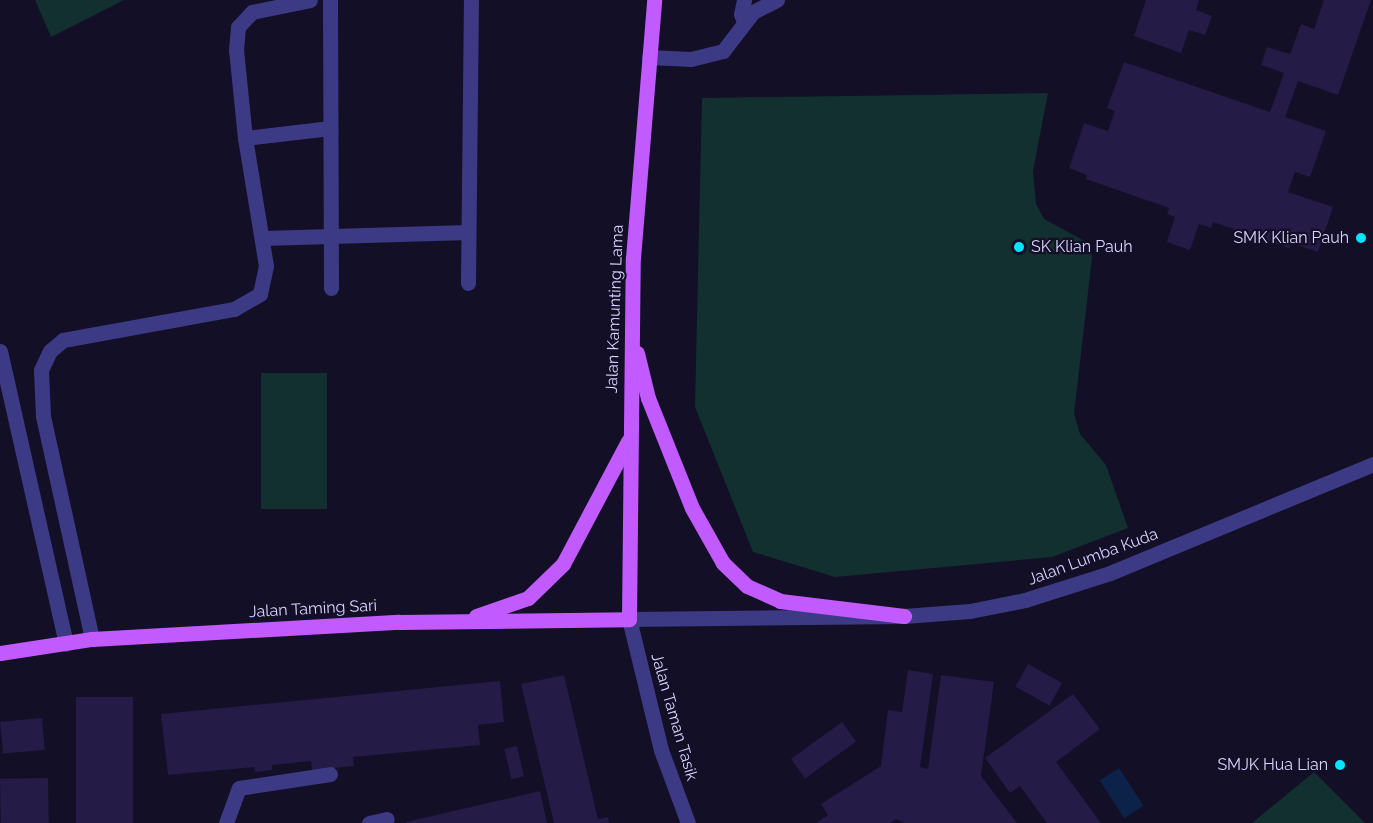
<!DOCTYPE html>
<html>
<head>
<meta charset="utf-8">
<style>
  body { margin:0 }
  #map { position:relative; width:1373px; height:823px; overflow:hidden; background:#130f26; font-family:Raleway,sans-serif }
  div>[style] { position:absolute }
  .green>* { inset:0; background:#12302f; transform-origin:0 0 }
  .water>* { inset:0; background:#0c2248; transform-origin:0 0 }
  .building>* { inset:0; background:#241b47; transform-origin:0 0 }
  .minor>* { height:15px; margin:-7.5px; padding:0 7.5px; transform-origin:7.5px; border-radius:7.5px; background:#3d3a85 }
  .major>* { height:15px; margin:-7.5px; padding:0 7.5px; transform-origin:7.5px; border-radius:7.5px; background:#c25bff }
  .dots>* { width:16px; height:16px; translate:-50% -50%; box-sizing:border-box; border:3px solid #130f26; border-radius:50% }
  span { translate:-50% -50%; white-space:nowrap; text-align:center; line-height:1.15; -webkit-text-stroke:4.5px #130f26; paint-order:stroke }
  .poi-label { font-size:16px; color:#d9d4ff }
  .right { translate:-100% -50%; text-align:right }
  .left { translate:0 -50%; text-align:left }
  .street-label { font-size:16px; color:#d9d4ff }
</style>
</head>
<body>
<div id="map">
  <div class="green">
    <div style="clip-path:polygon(35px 0,124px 0,51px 37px)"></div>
    <div style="clip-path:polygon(1048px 93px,1033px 171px,1036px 204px,1044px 219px,1090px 244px,1092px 258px,1074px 414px,1080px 434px,1106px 465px,1128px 528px,1052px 557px,835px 577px,753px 552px,695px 407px,702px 98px)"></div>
    <div style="left:327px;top:373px;width:136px;height:66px;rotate:90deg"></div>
    <div style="clip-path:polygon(1314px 772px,1365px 823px,1252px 823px)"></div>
  </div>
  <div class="water">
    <div style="left:1119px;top:768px;width:45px;height:23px;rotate:57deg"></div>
  </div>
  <div class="building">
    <div style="clip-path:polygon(1146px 0,1199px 0,1196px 10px,1212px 16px,1205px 35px,1189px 30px,1181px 53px,1134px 36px)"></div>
    <div style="clip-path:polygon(1324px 0,1371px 0,1338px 95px,1298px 81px,1285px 117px,1326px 131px,1310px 177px,1295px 172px,1288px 192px,1333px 207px,1318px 252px,1291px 243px,1289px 248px,1213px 222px,1211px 228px,1199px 224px,1190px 250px,1167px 242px,1175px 217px,1167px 214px,1169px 208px,1086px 179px,1087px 175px,1069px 168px,1084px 123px,1108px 131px,1115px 111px,1107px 108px,1124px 62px,1270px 112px,1284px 73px,1261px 65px,1267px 47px,1290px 54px,1301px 24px,1314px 29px)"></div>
    <div style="left:1028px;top:664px;width:39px;height:26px;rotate:29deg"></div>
    <div style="clip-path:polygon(908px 670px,933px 674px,920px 767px,928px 769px,941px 675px,994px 682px,981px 776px,1017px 823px,905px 823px,896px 819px,890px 823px,816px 823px,828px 815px,821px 804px,881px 766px,888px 710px,902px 712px)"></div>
    <div style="clip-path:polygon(564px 675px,598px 819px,608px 817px,609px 823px,554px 823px,521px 684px)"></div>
    <div style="clip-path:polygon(500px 681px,504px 722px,478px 725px,480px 745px,353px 757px,354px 766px,312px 770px,311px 761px,272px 765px,272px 770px,255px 772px,254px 767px,168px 775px,161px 714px)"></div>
    <div style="clip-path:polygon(1073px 694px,1100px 729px,1056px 762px,1101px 823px,1047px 823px,1020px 786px,1010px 793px,985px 758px)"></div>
    <div style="left:76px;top:697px;width:57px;height:126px"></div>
    <div style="left:42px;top:718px;width:32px;height:42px;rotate:85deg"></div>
    <div style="left:842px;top:722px;width:24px;height:63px;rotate:54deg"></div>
    <div style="left:517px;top:746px;width:31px;height:13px;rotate:77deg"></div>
    <div style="left:48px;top:778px;width:45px;height:48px;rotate:89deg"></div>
    <div style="clip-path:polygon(540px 791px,547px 823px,406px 823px,406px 822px)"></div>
  </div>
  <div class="minor">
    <div style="left:330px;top:0;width:288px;rotate:89.8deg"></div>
    <div style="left:744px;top:0;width:14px;rotate:102deg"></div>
    <div style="left:741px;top:14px;width:9px;rotate:69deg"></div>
    <div style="left:649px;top:57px;width:42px;rotate:2.7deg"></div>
    <div style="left:691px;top:59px;width:33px;rotate:-14deg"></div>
    <div style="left:723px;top:51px;width:49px;rotate:-52.4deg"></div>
    <div style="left:753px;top:12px;width:27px;rotate:-27deg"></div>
    <div style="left:245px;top:138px;width:86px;rotate:-6.7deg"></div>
    <div style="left:263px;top:238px;width:205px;rotate:-1.7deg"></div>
    <div style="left:468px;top:283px;width:283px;rotate:-89.4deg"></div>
    <div style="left:0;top:351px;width:300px;rotate:77.3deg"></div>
    <div style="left:92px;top:639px;width:228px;rotate:-102.4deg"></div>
    <div style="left:43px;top:416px;width:46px;rotate:-92.5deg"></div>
    <div style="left:41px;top:370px;width:21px;rotate:-65deg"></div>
    <div style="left:50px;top:351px;width:17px;rotate:-40deg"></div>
    <div style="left:63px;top:340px;width:174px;rotate:-10.3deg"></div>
    <div style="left:234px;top:309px;width:30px;rotate:-30deg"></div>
    <div style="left:260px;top:294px;width:29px;rotate:-78deg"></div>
    <div style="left:266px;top:266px;width:130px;rotate:-99.3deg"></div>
    <div style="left:245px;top:138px;width:88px;rotate:-95.8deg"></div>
    <div style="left:236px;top:50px;width:23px;rotate:-85deg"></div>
    <div style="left:238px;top:27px;width:21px;rotate:-47deg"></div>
    <div style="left:252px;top:12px;width:59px;rotate:-11.7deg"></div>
    <div style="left:226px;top:823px;width:37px;rotate:-70deg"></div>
    <div style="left:239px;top:788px;width:92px;rotate:-8.7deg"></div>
    <div style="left:369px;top:823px;width:18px;rotate:-13deg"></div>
    <div style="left:688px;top:823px;width:78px;rotate:-110.3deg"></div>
    <div style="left:661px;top:750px;width:135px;rotate:-103.7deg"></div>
    <div style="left:629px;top:619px;width:275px;rotate:-0.6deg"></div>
    <div style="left:904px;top:616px;width:66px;rotate:-4.3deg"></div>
    <div style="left:970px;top:611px;width:56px;rotate:-11.3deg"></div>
    <div style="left:1025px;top:600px;width:89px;rotate:-17.6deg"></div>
    <div style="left:1110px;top:573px;width:285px;rotate:-22.5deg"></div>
  </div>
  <div class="major">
    <div style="left:637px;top:353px;width:46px;rotate:76.3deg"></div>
    <div style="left:648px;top:398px;width:118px;rotate:68.2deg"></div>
    <div style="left:692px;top:508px;width:63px;rotate:60.6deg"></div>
    <div style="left:723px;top:563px;width:33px;rotate:44deg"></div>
    <div style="left:747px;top:586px;width:36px;rotate:24deg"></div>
    <div style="left:780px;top:601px;width:125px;rotate:6.9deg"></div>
    <div style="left:476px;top:616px;width:55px;rotate:-19.1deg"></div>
    <div style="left:528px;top:598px;width:49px;rotate:-44.2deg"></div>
    <div style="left:563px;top:564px;width:139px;rotate:-62.1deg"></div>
    <div style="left:0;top:653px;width:93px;rotate:-8.7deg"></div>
    <div style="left:92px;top:639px;width:307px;rotate:-3.2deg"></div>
    <div style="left:399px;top:622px;width:230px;rotate:-0.7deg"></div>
    <div style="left:629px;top:619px;width:361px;rotate:-89.4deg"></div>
    <div style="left:633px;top:258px;width:259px;rotate:-85.3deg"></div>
  </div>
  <div class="dots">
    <div style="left:1361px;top:238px;background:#00e5ff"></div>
    <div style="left:1019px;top:247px;background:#00e5ff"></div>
    <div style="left:1340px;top:765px;background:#00e5ff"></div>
  </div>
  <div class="poi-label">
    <span class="right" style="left:1349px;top:238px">SMK Klian Pauh</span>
    <span class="left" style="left:1031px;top:247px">SK Klian Pauh</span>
    <span class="right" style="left:1328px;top:765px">SMJK Hua Lian</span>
  </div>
  <div class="street-label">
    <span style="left:615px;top:309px;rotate:-88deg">Jalan Kamunting Lama</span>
    <span style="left:1093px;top:557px;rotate:-20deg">Jalan Lumba Kuda</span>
    <span style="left:313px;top:609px;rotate:-3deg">Jalan Taming Sari</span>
    <span style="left:674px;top:717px;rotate:74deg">Jalan Taman Tasik</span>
  </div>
</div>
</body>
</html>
